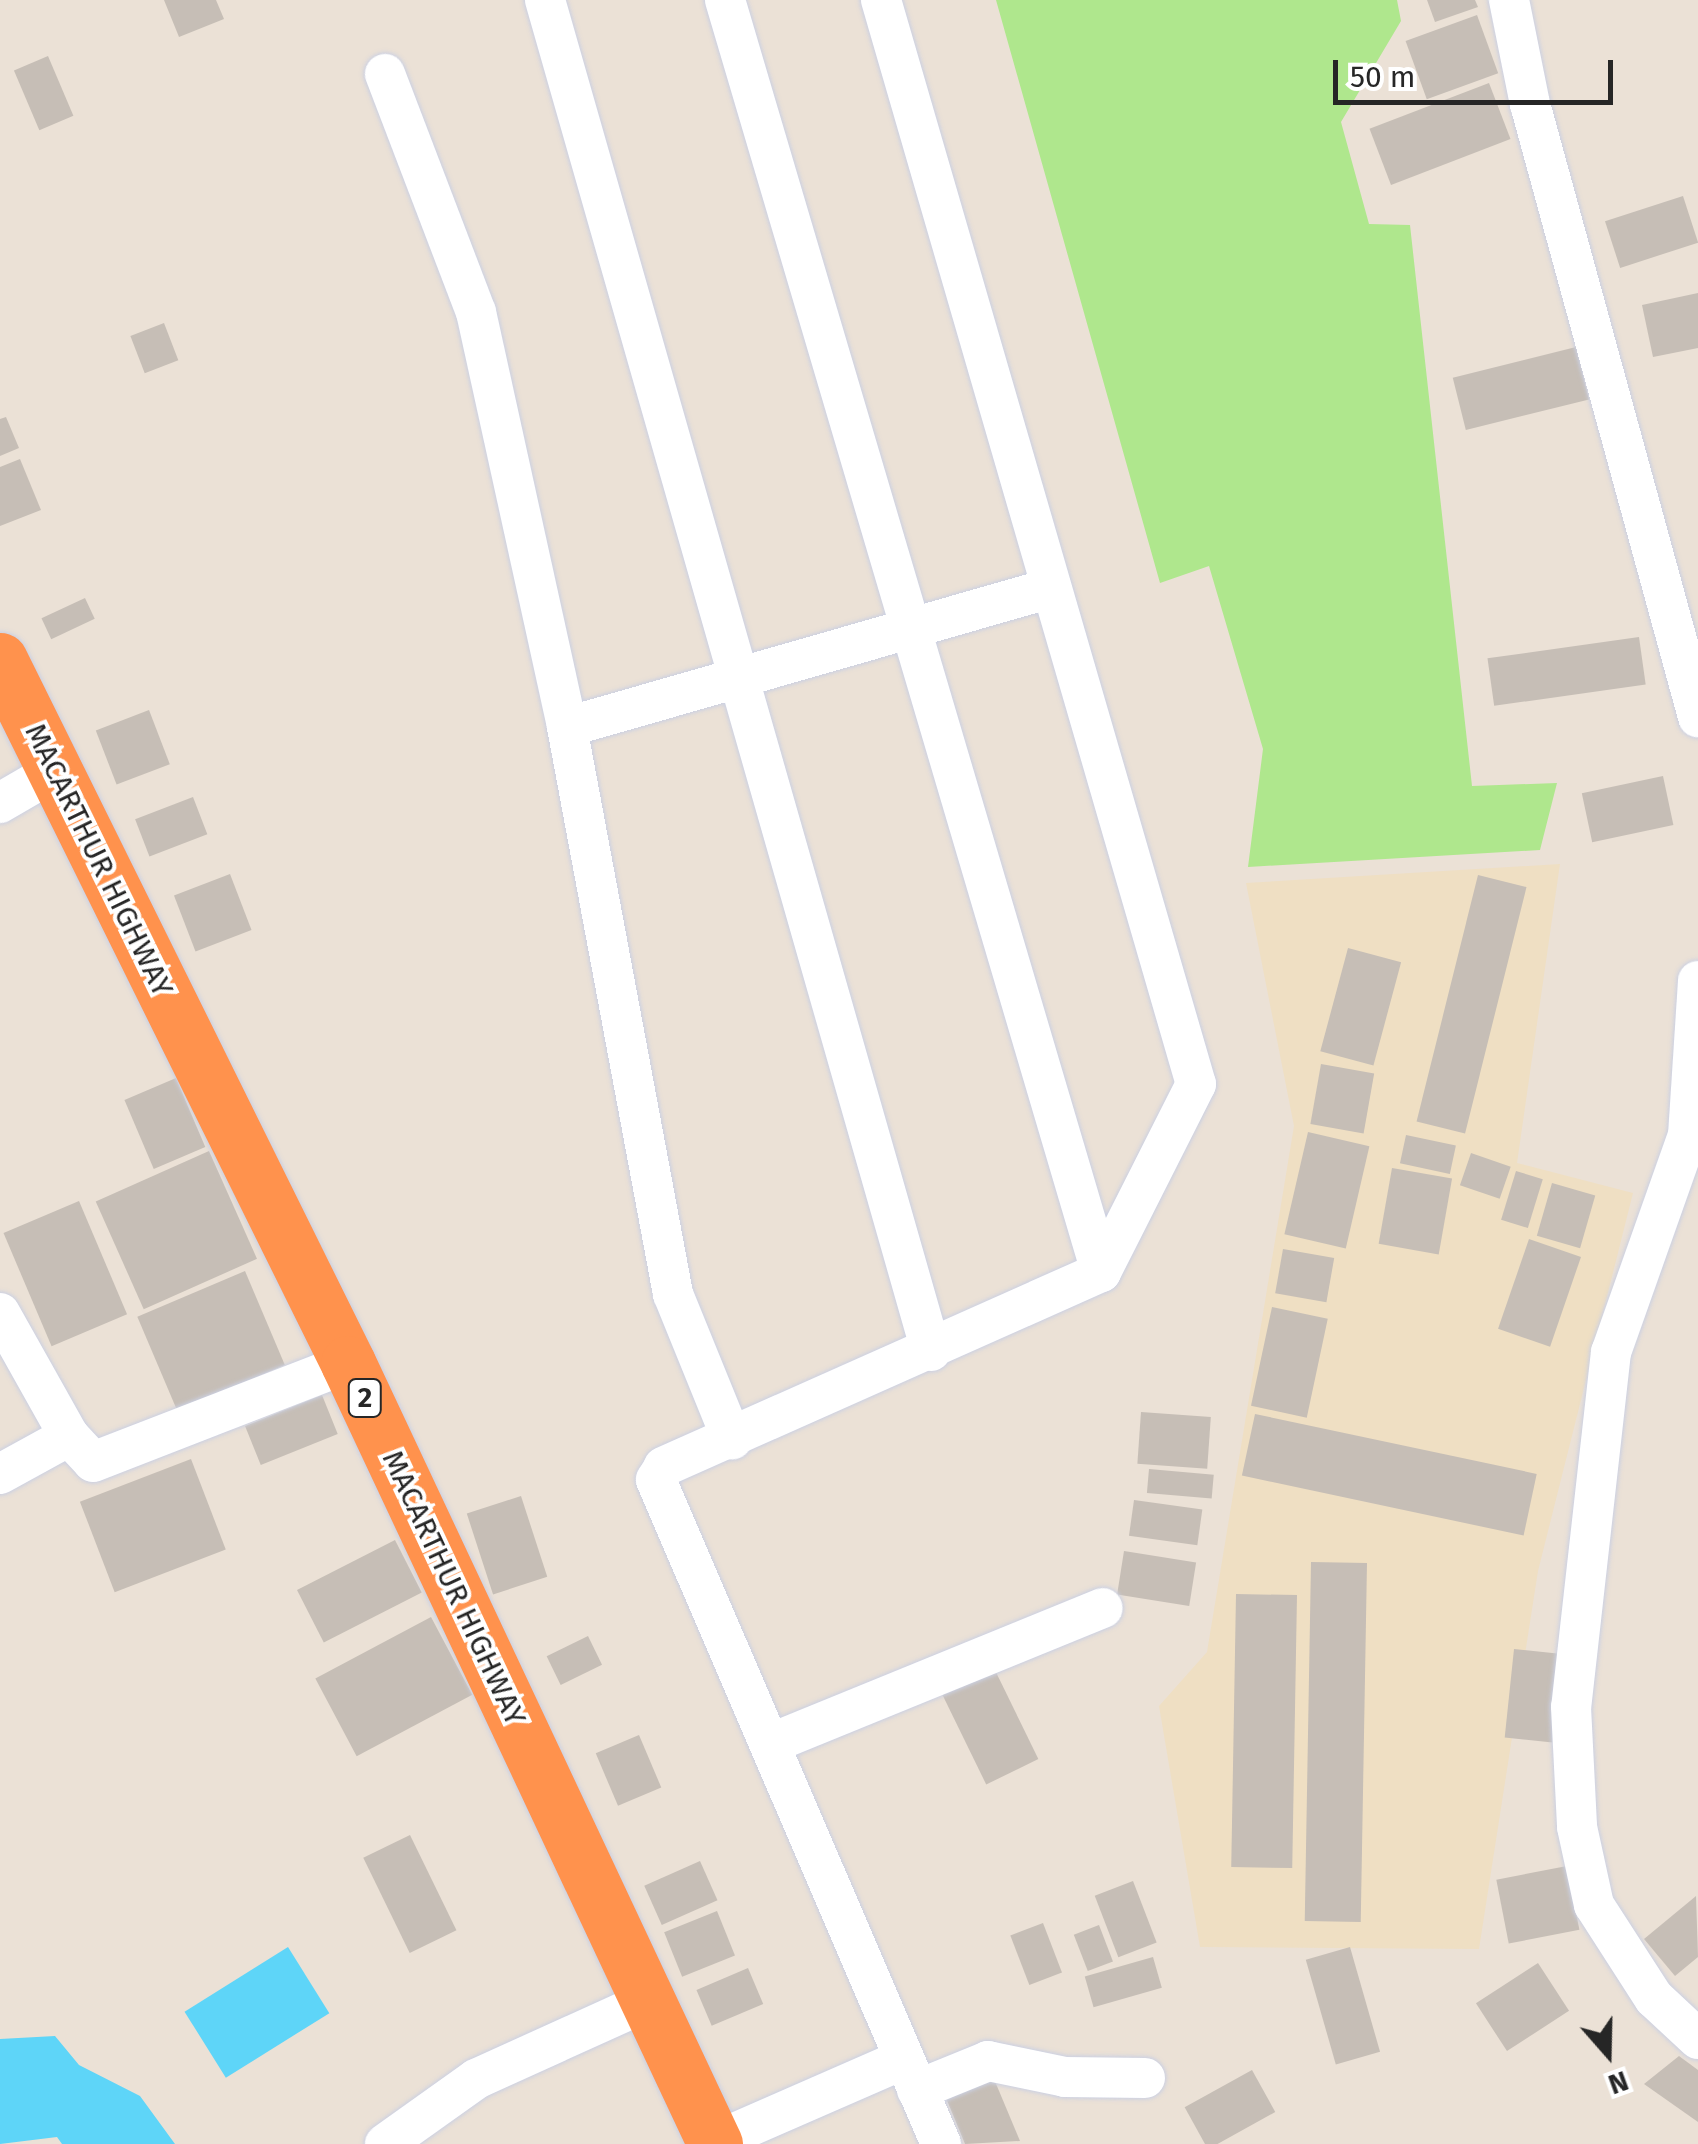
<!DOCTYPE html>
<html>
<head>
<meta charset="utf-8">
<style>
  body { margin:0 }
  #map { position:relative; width:1698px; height:2144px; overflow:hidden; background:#ebe1d6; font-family:"Fira Sans",sans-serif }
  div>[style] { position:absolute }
  .education>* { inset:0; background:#efdfc3 }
  .green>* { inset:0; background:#afe78d }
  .water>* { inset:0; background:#5ed5f8; transform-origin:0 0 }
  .building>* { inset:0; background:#c6beb6; transform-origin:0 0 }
  .roads { filter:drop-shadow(0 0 2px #cbd0e2) drop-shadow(0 0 2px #cbd0e2) }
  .minor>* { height:40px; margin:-20px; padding:0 20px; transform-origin:20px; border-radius:20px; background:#fff }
  .highway>* { height:55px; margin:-27.5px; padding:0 27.5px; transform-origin:27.5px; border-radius:27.5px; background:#ff924d }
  span { translate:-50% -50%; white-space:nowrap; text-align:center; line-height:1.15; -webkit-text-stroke:8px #fff; paint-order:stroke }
  .shield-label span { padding:2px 8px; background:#fff; border:2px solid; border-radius:8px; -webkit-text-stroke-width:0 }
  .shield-label { font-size:28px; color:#262626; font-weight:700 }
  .street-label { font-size:30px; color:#262626 }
  .north { position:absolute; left:1558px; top:2004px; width:100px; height:100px; -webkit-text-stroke:8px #fff; paint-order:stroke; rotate:160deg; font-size:28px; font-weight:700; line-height:40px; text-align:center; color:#262626 }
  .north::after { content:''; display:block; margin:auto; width:35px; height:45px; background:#262626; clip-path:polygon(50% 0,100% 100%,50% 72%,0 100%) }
  .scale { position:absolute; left:1333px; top:60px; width:280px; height:45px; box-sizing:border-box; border:5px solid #262626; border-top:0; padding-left:12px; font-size:30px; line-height:35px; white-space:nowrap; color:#262626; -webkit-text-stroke:8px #fff; paint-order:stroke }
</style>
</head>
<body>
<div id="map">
  <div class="education">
    <div style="clip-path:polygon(1560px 864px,1517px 1163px,1633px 1193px,1538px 1571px,1479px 1949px,1200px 1947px,1159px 1706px,1207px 1652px,1294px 1126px,1246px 883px)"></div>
  </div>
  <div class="green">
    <div style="clip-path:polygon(996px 0,1397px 0,1401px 21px,1341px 122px,1369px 224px,1410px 225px,1472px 786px,1557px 783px,1540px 850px,1248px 867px,1263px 749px,1209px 566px,1160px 583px)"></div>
  </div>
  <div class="water">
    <div style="left:288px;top:1947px;width:78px;height:122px;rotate:58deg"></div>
    <div style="clip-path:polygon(55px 2036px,79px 2065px,140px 2096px,175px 2144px,62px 2144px,57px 2137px,0 2144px,0 2039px)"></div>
  </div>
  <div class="building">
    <div style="clip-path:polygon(164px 0,216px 0,224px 19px,179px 37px)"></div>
    <div style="clip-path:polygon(1427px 0,1475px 0,1478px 7px,1435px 22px)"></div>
    <div style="left:1477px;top:15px;width:62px;height:76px;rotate:70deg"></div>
    <div style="left:48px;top:56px;width:65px;height:37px;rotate:67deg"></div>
    <div style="left:1489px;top:83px;width:60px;height:128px;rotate:69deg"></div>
    <div style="left:1683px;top:196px;width:49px;height:82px;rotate:72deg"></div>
    <div style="clip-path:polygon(1698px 293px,1698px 348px,1653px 357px,1642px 305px)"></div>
    <div style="left:164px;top:323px;width:40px;height:36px;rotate:69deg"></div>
    <div style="left:1576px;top:347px;width:54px;height:127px;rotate:76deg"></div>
    <div style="clip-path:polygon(6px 417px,19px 448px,0 456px,0 419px)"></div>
    <div style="clip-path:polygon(20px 459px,41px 510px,0 526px,0 467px)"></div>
    <div style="left:85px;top:598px;width:23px;height:48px;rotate:65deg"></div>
    <div style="left:1639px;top:637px;width:48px;height:153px;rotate:82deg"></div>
    <div style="left:149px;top:710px;width:58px;height:57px;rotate:69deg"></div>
    <div style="left:1663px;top:776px;width:50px;height:83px;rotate:78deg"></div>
    <div style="left:193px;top:797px;width:40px;height:62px;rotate:69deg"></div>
    <div style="left:230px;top:874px;width:60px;height:60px;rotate:69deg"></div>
    <div style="left:1478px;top:875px;width:50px;height:254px;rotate:14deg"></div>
    <div style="left:1348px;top:948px;width:55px;height:107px;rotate:15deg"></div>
    <div style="left:1321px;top:1064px;width:54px;height:61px;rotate:10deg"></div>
    <div style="left:176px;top:1078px;width:75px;height:56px;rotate:67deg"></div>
    <div style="left:1308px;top:1132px;width:63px;height:105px;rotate:13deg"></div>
    <div style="left:1406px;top:1135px;width:51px;height:29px;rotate:12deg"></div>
    <div style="left:209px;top:1151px;width:118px;height:124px;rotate:66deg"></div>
    <div style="left:1471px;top:1153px;width:42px;height:34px;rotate:19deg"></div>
    <div style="left:1392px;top:1168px;width:61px;height:77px;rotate:10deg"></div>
    <div style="left:1516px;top:1171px;width:28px;height:51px;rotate:17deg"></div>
    <div style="left:1552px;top:1183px;width:45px;height:55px;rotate:16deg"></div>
    <div style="left:79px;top:1201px;width:123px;height:82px;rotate:67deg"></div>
    <div style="left:1529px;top:1239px;width:55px;height:95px;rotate:19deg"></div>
    <div style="left:1283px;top:1249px;width:52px;height:45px;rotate:10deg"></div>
    <div style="left:245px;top:1271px;width:102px;height:117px;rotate:67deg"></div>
    <div style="left:1272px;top:1307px;width:57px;height:101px;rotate:12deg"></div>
    <div style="left:322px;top:1395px;width:42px;height:83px;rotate:68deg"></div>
    <div style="left:1141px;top:1412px;width:70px;height:52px;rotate:4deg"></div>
    <div style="left:1255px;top:1414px;width:288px;height:63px;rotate:12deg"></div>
    <div style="left:191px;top:1459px;width:97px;height:119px;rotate:69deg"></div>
    <div style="left:1149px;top:1469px;width:65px;height:24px;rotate:5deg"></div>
    <div style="left:521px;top:1496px;width:85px;height:57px;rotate:72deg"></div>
    <div style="left:1134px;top:1500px;width:69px;height:36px;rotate:8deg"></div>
    <div style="left:395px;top:1540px;width:59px;height:110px;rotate:63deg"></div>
    <div style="left:1124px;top:1551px;width:73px;height:44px;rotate:9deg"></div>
    <div style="left:1311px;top:1562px;width:56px;height:359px;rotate:1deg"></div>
    <div style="left:1236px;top:1594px;width:61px;height:273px;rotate:1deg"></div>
    <div style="left:431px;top:1617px;width:88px;height:131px;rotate:62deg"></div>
    <div style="left:588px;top:1636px;width:32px;height:46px;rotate:64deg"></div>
    <div style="left:1514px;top:1649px;width:48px;height:89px;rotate:6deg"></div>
    <div style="left:991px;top:1662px;width:108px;height:58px;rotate:64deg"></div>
    <div style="left:639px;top:1735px;width:57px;height:47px;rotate:67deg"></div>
    <div style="left:410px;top:1835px;width:106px;height:52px;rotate:64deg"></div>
    <div style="left:700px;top:1861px;width:43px;height:61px;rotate:66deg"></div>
    <div style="left:1567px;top:1866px;width:65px;height:72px;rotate:79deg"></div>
    <div style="left:1133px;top:1881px;width:66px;height:41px;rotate:69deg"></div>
    <div style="clip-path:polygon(1696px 1896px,1698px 1957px,1675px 1976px,1644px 1939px)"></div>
    <div style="left:717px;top:1911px;width:48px;height:57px;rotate:68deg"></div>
    <div style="left:1043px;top:1923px;width:53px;height:35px;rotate:69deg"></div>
    <div style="left:1099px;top:1925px;width:39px;height:27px;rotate:69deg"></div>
    <div style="left:1350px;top:1947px;width:109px;height:46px;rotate:74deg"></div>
    <div style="left:1153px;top:1957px;width:32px;height:71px;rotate:74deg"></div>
    <div style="left:1538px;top:1963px;width:57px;height:74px;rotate:57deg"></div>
    <div style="left:748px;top:1968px;width:39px;height:56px;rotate:67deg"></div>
    <div style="clip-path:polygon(1679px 2056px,1698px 2070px,1698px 2122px,1644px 2084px)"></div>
    <div style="clip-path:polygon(989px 2067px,1020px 2141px,965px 2144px,941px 2086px)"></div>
    <div style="left:1252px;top:2070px;width:48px;height:77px;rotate:61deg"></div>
  </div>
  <div class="roads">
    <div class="minor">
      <div style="left:545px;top:0;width:1405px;rotate:74.05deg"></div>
      <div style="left:725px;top:0;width:1326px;rotate:73.53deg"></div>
      <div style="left:881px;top:0;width:1129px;rotate:73.8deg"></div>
      <div style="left:1196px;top:1084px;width:211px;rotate:116.8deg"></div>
      <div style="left:1101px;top:1272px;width:479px;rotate:156deg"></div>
      <div style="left:664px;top:1467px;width:15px;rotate:122deg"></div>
      <div style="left:656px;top:1480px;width:723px;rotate:66.77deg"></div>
      <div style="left:1509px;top:0;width:106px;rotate:78.6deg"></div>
      <div style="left:1530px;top:104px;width:636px;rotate:74.67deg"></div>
      <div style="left:385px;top:74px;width:255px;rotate:69.1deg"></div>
      <div style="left:476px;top:312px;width:425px;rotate:77.6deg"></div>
      <div style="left:567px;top:727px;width:577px;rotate:79.41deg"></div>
      <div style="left:673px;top:1294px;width:157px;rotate:67.9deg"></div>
      <div style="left:567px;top:727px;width:504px;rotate:-16.02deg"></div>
      <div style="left:0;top:803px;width:64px;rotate:-30.2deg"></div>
      <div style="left:1698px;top:981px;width:154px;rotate:93.7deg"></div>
      <div style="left:1688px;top:1135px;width:230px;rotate:109.5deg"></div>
      <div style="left:1611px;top:1352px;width:357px;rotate:96.4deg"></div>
      <div style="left:1571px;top:1707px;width:120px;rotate:87.1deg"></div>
      <div style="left:1577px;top:1827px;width:80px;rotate:77.7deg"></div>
      <div style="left:1594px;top:1905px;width:111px;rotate:57.2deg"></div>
      <div style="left:1654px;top:1998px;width:60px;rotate:43deg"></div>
      <div style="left:0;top:1313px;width:141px;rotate:60.7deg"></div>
      <div style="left:69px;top:1436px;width:35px;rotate:47deg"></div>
      <div style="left:93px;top:1462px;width:274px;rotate:-21.2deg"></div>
      <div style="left:0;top:1474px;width:79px;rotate:-28.8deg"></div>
      <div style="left:772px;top:1743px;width:357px;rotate:-22.2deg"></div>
      <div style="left:917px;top:2090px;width:77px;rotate:-22.2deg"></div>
      <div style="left:988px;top:2061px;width:79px;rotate:11.7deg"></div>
      <div style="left:1065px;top:2077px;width:80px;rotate:0.7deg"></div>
      <div style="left:714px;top:2142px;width:207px;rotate:-23.6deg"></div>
      <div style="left:385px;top:2144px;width:112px;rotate:-35.5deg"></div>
      <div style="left:476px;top:2079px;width:189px;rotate:-24.4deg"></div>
    </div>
    <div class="highway">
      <div style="left:0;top:660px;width:784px;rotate:63.66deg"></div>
      <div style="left:348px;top:1363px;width:863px;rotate:64.83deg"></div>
    </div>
  </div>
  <div class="shield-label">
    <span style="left:365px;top:1398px">2</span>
  </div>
  <div class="street-label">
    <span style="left:99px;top:860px;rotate:64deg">MACARTHUR HIGHWAY</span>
    <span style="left:454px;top:1588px;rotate:65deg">MACARTHUR HIGHWAY</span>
  </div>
  <div class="north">N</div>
  <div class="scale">50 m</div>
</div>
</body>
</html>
